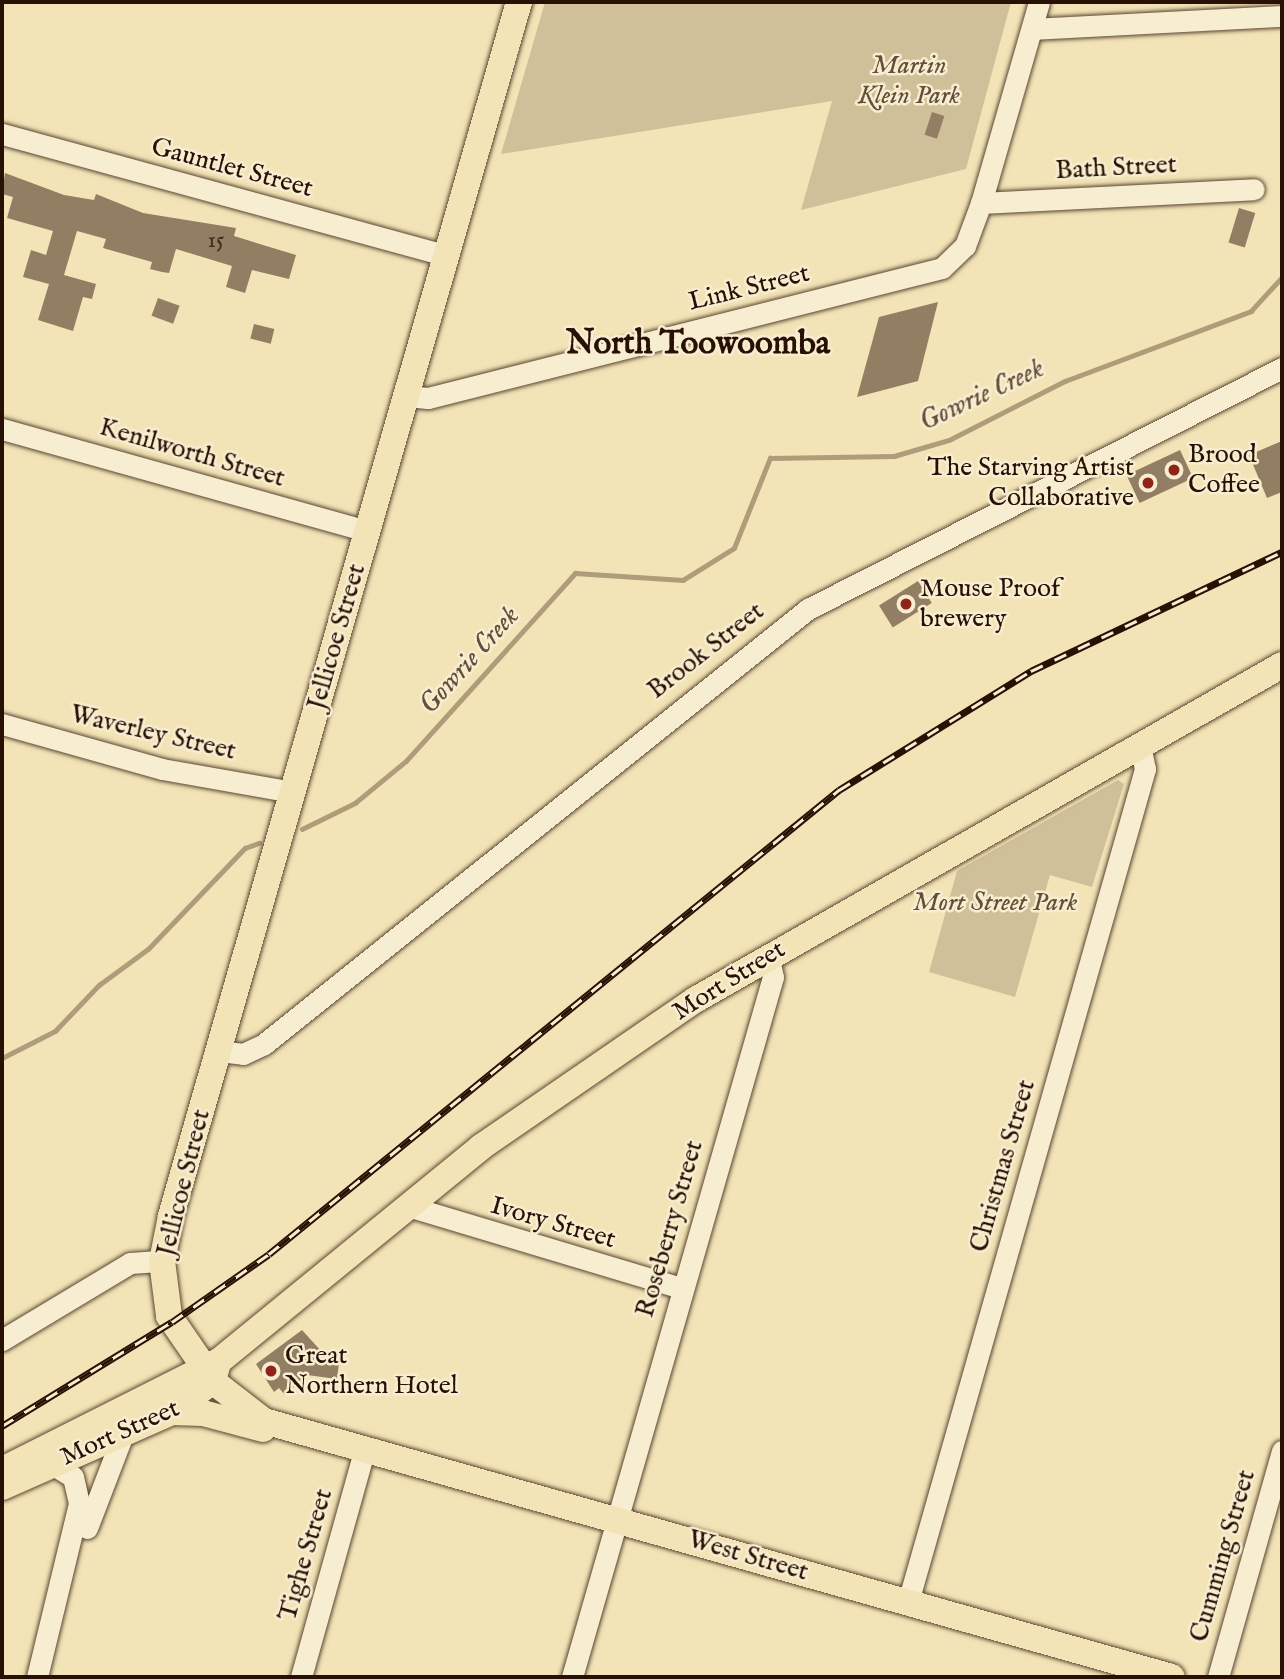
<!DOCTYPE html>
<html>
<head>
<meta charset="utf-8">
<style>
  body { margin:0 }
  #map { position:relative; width:1284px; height:1679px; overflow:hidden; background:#f3e4b7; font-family:"IM FELL English",serif }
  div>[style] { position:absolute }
  .green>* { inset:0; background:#d0c099 }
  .stream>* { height:4.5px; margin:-2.25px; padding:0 2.25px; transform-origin:2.25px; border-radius:2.25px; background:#ae9c7a }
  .building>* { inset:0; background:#927e62; transform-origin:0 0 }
  .roads { filter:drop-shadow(0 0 2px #5b4532) drop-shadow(0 0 2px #5b4532) }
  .minor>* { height:21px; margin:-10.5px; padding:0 10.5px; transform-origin:10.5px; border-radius:10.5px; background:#f7edd0 }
  .major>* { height:26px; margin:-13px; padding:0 13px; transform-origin:13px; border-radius:13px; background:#f3e4b7 }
  .rail>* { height:7px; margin-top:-3.5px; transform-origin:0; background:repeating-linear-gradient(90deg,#f7edd0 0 13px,#281005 0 26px); box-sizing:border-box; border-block:2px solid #281005 }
  .dots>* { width:19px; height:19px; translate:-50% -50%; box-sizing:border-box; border:4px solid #f7edd0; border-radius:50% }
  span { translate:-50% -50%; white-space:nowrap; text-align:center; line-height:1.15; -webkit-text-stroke:5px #f7edd0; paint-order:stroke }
  .number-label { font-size:23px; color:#422c1c }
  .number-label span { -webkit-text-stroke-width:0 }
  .park-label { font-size:26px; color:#634e39; font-style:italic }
  .street-label { font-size:26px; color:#281005 }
  .poi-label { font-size:26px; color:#281005 }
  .left { translate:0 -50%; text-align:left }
  .right { translate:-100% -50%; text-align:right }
  .water-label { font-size:28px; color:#644f3a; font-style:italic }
  .district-label { font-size:33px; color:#281005; font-weight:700 }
  .frame { position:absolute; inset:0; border:4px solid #281005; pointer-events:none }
</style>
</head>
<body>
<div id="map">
  <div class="green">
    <div style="clip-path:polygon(545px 2px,1011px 2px,966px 169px,801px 210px,832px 101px,501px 154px)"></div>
    <div style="clip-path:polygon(1118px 780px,1124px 784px,1092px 887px,1050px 875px,1015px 997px,929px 972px,957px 871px)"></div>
  </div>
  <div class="stream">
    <div style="left:302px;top:829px;width:59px;rotate:-26.1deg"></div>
    <div style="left:355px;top:803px;width:66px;rotate:-39.5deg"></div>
    <div style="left:406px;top:761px;width:253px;rotate:-48deg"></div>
    <div style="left:575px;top:573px;width:108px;rotate:3.7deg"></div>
    <div style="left:683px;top:580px;width:60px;rotate:-32.1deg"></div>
    <div style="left:734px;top:548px;width:97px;rotate:-68.2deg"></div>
    <div style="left:770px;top:458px;width:124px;rotate:-0.9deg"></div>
    <div style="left:894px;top:456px;width:57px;rotate:-16.2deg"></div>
    <div style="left:949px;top:440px;width:130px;rotate:-27deg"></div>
    <div style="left:1065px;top:381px;width:199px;rotate:-20.6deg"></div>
    <div style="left:1251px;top:311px;width:46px;rotate:-47.6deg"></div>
    <div style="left:2px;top:1058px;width:59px;rotate:-27deg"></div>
    <div style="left:55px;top:1031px;width:64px;rotate:-46.3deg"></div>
    <div style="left:99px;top:985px;width:61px;rotate:-36.3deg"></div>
    <div style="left:148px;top:949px;width:140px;rotate:-46.2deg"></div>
    <div style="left:245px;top:848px;width:15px;rotate:-20deg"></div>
  </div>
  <div class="building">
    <div style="left:932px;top:112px;width:13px;height:24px;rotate:18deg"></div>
    <div style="clip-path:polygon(5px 173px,64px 195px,94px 200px,96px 194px,143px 213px,236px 228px,234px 236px,296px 255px,289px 279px,252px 270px,245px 293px,226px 287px,232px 266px,176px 249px,169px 273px,162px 272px,150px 269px,152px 262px,103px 248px,106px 239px,77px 231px,64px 275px,96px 284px,92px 299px,83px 297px,73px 331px,38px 320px,49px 284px,23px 277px,31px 250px,46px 255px,53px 231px,7px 218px,13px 197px,2px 194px)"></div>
    <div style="left:1239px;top:208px;width:17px;height:36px;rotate:17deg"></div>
    <div style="left:158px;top:298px;width:23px;height:19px;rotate:20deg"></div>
    <div style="clip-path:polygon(938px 302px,918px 381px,857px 397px,879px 317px)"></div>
    <div style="left:254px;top:324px;width:21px;height:15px;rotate:14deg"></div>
    <div style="clip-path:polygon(1282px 441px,1282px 492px,1267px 498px,1249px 455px)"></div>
    <div style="left:1180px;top:450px;width:31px;height:59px;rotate:65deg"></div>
    <div style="left:918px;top:581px;width:26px;height:46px;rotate:58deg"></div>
    <div style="clip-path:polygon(302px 1330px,322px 1352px,340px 1355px,337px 1379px,307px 1375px,285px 1395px,279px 1388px,274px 1392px,256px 1364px)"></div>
  </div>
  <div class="roads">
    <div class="minor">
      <div style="left:1032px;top:29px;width:250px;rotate:-3deg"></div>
      <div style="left:2px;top:134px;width:461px;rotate:15.3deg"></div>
      <div style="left:981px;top:203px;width:273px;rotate:-2.9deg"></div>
      <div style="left:406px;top:396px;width:22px;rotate:5deg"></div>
      <div style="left:428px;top:398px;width:530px;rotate:-14.19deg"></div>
      <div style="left:942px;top:268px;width:32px;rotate:-44deg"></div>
      <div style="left:965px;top:246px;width:46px;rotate:-69.6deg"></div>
      <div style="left:981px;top:203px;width:209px;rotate:-73.9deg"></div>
      <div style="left:2px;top:429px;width:380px;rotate:15.6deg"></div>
      <div style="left:2px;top:724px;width:166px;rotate:15.7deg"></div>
      <div style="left:162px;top:769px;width:132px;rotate:10deg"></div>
      <div style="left:219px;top:1051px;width:24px;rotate:7deg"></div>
      <div style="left:243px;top:1054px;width:23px;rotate:-25deg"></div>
      <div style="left:264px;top:1044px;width:697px;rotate:-38.65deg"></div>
      <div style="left:808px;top:609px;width:532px;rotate:-26.95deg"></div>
      <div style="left:411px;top:1207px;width:282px;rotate:16.7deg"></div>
      <div style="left:2px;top:1340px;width:149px;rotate:-31deg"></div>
      <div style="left:130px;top:1263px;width:32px;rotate:-4deg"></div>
      <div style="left:87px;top:1528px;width:97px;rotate:-69deg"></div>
      <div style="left:908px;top:1602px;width:866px;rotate:-74.12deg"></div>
      <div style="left:1145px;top:769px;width:25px;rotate:-102deg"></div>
      <div style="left:37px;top:1677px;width:179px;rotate:-76.4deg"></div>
      <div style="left:79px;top:1503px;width:27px;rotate:-103deg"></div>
      <div style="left:73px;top:1477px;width:25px;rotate:-148deg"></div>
      <div style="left:301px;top:1677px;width:238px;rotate:-74.4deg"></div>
      <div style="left:572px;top:1677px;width:728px;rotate:-73.98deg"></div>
      <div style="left:773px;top:977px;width:22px;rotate:-103deg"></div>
      <div style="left:1218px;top:1677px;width:235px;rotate:-74.2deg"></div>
    </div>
    <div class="major">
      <div style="left:519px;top:2px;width:1263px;rotate:106deg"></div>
      <div style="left:171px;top:1216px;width:46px;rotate:101.3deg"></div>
      <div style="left:162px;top:1261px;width:55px;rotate:82.7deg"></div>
      <div style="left:169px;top:1316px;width:81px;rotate:55.5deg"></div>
      <div style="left:215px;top:1383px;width:62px;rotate:37.8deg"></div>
      <div style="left:264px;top:1421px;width:943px;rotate:15.75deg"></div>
      <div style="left:172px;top:1412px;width:31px;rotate:2deg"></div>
      <div style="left:203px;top:1413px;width:62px;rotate:14.9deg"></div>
      <div style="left:2px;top:1470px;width:243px;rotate:-26.7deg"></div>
      <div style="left:219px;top:1361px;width:338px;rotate:-39.2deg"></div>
      <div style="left:481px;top:1147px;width:260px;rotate:-34.5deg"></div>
      <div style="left:695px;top:1000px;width:676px;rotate:-29.71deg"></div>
      <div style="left:2px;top:1487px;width:186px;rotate:-23.8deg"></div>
      <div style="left:172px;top:1412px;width:51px;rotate:-37.1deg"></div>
      <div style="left:213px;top:1381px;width:16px;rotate:-75deg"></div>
    </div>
  </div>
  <div class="rail">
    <div style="left:2px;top:1426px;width:199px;rotate:-31.5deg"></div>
    <div style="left:172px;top:1322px;width:118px;rotate:-35deg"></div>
    <div style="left:269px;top:1254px;width:735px;rotate:-39.15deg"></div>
    <div style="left:839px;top:790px;width:226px;rotate:-31.8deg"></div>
    <div style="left:1031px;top:671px;width:278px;rotate:-25.4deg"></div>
  </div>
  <div class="dots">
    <div style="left:1174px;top:470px;background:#8f2418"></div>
    <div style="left:1148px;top:483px;background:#8f2418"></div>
    <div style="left:906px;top:604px;background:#8f2418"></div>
    <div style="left:271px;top:1371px;background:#8f2418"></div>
  </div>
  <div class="number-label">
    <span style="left:216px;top:241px">15</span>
  </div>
  <div class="park-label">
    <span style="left:909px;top:81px">Martin<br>Klein Park</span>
    <span style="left:995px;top:903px">Mort Street Park</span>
  </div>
  <div class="street-label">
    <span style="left:232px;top:168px;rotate:15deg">Gauntlet Street</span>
    <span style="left:1116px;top:168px;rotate:-3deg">Bath Street</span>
    <span style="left:749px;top:288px;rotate:-14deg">Link Street</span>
    <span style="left:192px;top:453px;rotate:16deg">Kenilworth Street</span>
    <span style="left:337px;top:637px;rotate:-74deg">Jellicoe Street</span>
    <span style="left:706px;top:651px;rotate:-38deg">Brook Street</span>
    <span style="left:153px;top:733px;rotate:13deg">Waverley Street</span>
    <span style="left:729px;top:981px;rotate:-32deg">Mort Street</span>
    <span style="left:1003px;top:1166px;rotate:-74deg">Christmas Street</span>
    <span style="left:184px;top:1183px;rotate:-76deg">Jellicoe Street</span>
    <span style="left:553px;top:1223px;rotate:16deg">Ivory Street</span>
    <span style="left:670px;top:1229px;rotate:-74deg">Roseberry Street</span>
    <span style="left:120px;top:1433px;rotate:-24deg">Mort Street</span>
    <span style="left:306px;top:1555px;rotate:-74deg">Tighe Street</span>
    <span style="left:748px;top:1556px;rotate:16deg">West Street</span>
    <span style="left:1223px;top:1556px;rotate:-74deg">Cumming Street</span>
  </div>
  <div class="poi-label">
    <span class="left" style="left:1188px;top:470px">Brood<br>Coffee</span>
    <span class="right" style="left:1134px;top:483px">The Starving Artist<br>Collaborative</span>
    <span class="left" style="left:920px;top:604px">Mouse Proof<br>brewery</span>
    <span class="left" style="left:285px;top:1371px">Great<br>Northern Hotel</span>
  </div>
  <div class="water-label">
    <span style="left:982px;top:396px;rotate:-25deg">Gowrie Creek</span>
    <span style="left:470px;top:661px;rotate:-48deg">Gowrie Creek</span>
  </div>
  <div class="district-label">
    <span style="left:698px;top:345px">North Toowoomba</span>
  </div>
  <div class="frame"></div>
</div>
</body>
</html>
